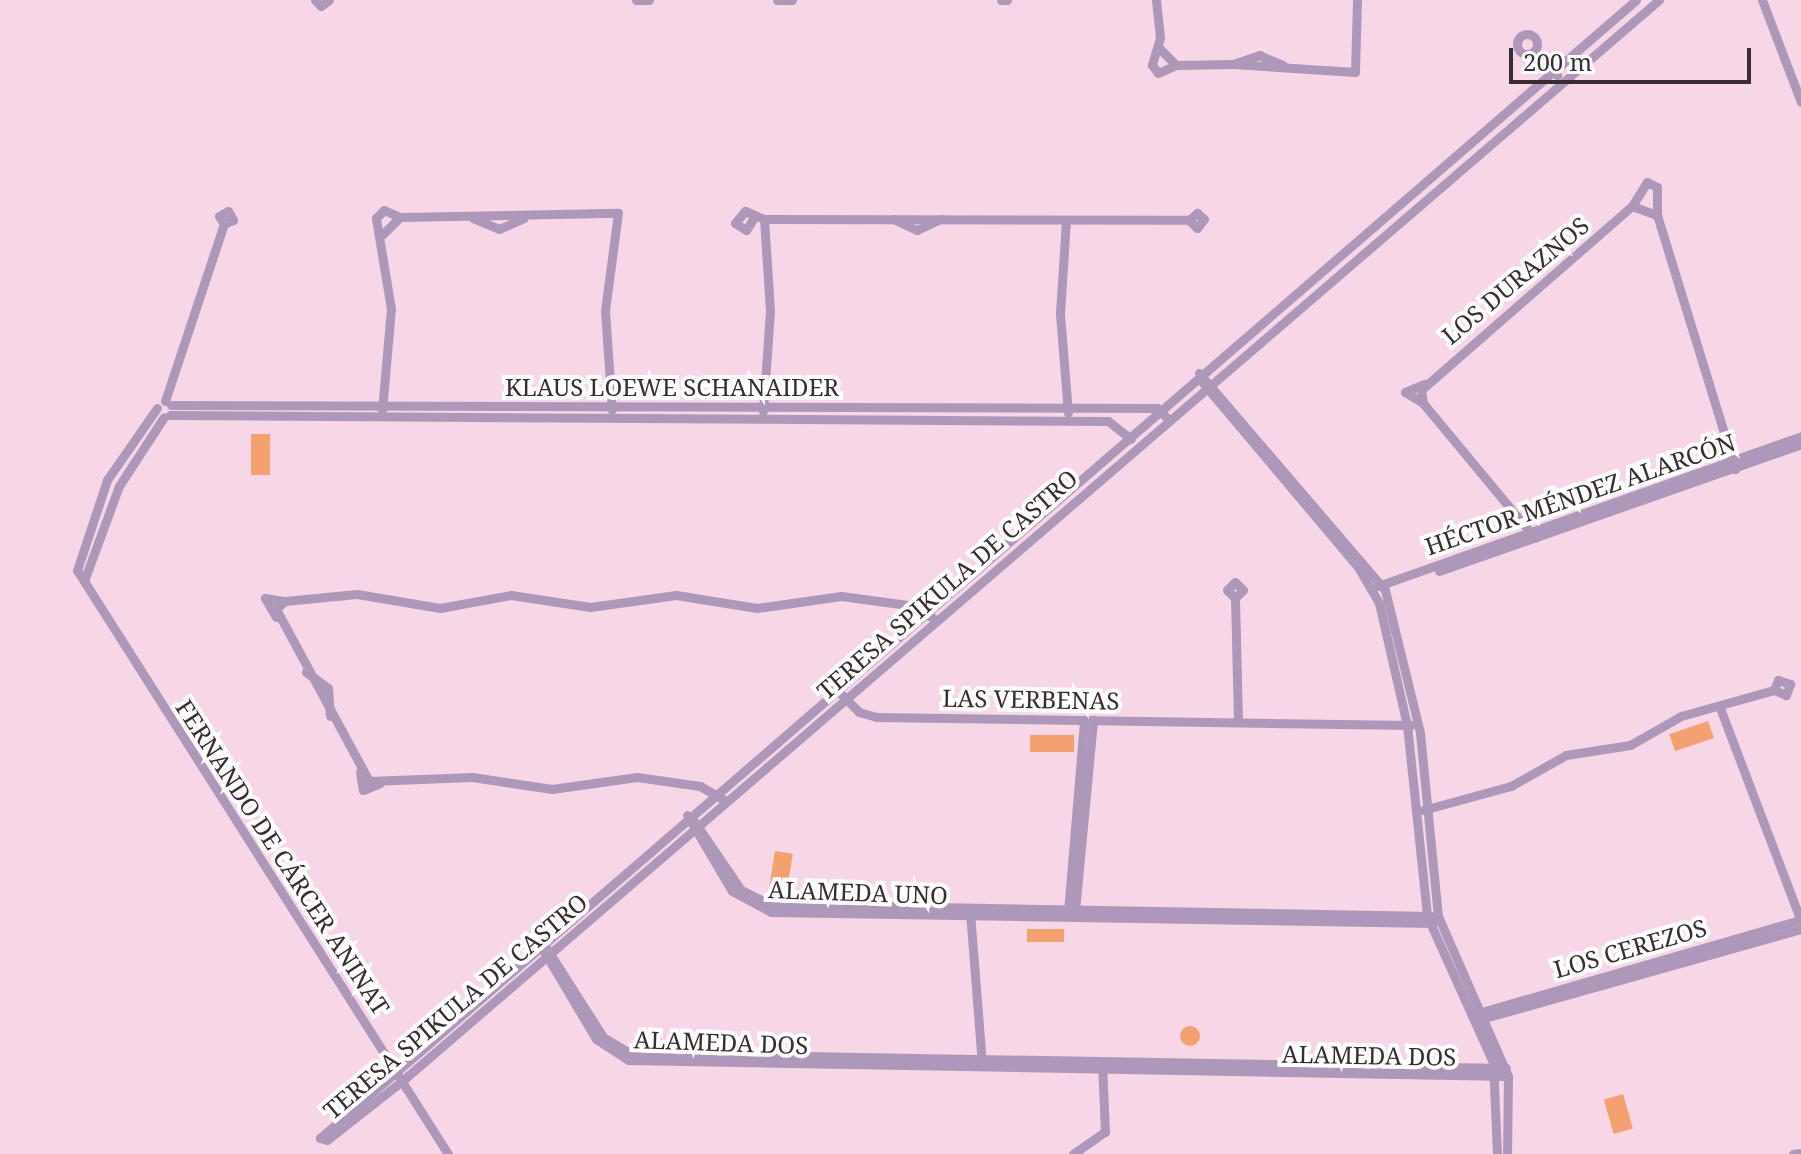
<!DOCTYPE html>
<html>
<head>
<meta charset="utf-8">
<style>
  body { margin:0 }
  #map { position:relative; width:1801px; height:1154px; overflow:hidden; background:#f7d7e7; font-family:"Noto Serif",serif }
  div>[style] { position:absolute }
  .green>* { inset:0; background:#f4a170; transform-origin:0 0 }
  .round { border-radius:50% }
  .minor>* { height:9px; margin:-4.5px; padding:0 4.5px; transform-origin:4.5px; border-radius:4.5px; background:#ae98ba }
  .minor>.ring { margin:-4.5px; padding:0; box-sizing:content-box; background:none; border:9px solid #ae98ba; border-radius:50% }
  span { translate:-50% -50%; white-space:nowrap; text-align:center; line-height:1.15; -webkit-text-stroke:8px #fff; paint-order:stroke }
  .street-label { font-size:24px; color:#392d33 }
  .scale { position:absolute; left:1509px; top:48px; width:242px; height:36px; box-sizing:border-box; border:4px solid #392d33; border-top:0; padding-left:10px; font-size:24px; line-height:28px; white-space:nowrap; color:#392d33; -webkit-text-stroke:6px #fff; paint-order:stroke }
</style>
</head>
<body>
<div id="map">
  <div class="green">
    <div style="left:251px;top:434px;width:19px;height:41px"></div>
    <div style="left:1708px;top:721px;width:18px;height:41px;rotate:71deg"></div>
    <div style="left:1030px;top:735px;width:44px;height:17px"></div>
    <div style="left:775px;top:851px;width:18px;height:40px;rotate:9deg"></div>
    <div style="left:1027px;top:929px;width:37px;height:13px"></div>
    <div class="round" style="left:1180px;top:1026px;width:20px;height:20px"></div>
    <div style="left:1623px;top:1094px;width:36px;height:20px;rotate:74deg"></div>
  </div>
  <div class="minor">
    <div style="left:315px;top:0;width:8px;rotate:45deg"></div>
    <div style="left:321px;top:6px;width:10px;rotate:-37deg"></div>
    <div style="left:636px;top:0;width:13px"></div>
    <div style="left:777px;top:0;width:15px"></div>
    <div style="left:1001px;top:0;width:6px"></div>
    <div style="left:1156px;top:0;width:38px;rotate:84deg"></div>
    <div style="left:1160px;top:38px;width:28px;rotate:107deg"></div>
    <div style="left:1152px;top:65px;width:10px;rotate:53deg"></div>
    <div style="left:1158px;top:73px;width:20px;rotate:-24deg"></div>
    <div style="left:1176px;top:65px;width:57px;rotate:-1deg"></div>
    <div style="left:1233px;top:64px;width:122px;rotate:3.8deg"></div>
    <div style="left:1355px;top:72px;width:72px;rotate:-88.4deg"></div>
    <div style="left:1636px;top:0;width:1740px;rotate:139.15deg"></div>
    <div style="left:320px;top:1138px;width:7px;rotate:16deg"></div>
    <div style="left:327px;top:1140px;width:95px;rotate:-38.2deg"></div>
    <div style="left:402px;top:1081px;width:1658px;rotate:-40.7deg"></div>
    <div style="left:1762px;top:0;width:109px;rotate:69.1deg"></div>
    <div class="ring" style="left:1517px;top:34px;width:11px;height:11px"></div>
    <div style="left:1159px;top:48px;width:24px;rotate:45deg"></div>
    <div style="left:1534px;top:52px;width:33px;rotate:45deg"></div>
    <div style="left:1233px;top:64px;width:28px;rotate:-19deg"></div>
    <div style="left:1259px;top:55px;width:26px;rotate:23deg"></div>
    <div style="left:1632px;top:206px;width:27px;rotate:20deg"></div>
    <div style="left:473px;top:218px;width:28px;rotate:23deg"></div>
    <div style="left:499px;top:229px;width:27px;rotate:-24deg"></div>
    <div style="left:753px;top:219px;width:13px;rotate:122deg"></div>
    <div style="left:746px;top:230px;width:13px;rotate:-148deg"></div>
    <div style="left:735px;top:223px;width:16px;rotate:-50deg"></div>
    <div style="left:745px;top:211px;width:21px;rotate:23deg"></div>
    <div style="left:764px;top:219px;width:425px;rotate:0.1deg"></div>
    <div style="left:1189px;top:220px;width:11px;rotate:-41deg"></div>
    <div style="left:1197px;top:213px;width:9px;rotate:41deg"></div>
    <div style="left:1204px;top:219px;width:11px;rotate:128deg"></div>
    <div style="left:1197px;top:228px;width:11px;rotate:-135deg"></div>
    <div style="left:893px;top:219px;width:26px;rotate:25deg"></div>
    <div style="left:917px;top:230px;width:26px;rotate:-25deg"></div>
    <div style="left:1066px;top:220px;width:94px;rotate:93.7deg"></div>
    <div style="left:1060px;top:314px;width:99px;rotate:85.4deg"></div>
    <div style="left:383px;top:234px;width:24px;rotate:-45deg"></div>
    <div style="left:400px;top:217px;width:218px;rotate:-1.1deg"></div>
    <div style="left:618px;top:213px;width:99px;rotate:97.6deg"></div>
    <div style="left:605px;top:311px;width:99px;rotate:86deg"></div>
    <div style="left:1199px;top:373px;width:286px;rotate:49.4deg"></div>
    <div style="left:1385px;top:590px;width:147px;rotate:76.2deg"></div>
    <div style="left:1420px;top:733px;width:184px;rotate:84.4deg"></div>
    <div style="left:1438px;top:916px;width:175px;rotate:66.4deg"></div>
    <div style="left:1508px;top:1076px;width:78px;rotate:90.7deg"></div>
    <div style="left:1203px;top:383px;width:241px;rotate:49.9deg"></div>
    <div style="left:1358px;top:567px;width:42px;rotate:59.7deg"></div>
    <div style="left:1379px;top:603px;width:125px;rotate:77.1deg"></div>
    <div style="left:1407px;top:725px;width:192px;rotate:84deg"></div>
    <div style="left:1427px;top:916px;width:160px;rotate:65.7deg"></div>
    <div style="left:1493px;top:1062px;width:92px;rotate:87.5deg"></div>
    <div style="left:165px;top:401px;width:187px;rotate:-71.6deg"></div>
    <div style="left:224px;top:224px;width:10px;rotate:-24deg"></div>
    <div style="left:233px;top:220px;width:10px;rotate:-119deg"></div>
    <div style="left:228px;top:211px;width:10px;rotate:151deg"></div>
    <div style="left:219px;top:216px;width:9px;rotate:58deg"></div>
    <div style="left:1423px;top:403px;width:21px;rotate:-149deg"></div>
    <div style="left:1405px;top:392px;width:21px;rotate:-23deg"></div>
    <div style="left:171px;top:405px;width:986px;rotate:0.17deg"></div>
    <div style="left:1157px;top:408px;width:16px;rotate:45deg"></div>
    <div style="left:157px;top:408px;width:88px;rotate:124.8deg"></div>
    <div style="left:107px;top:480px;width:95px;rotate:108.4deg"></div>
    <div style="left:77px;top:570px;width:692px;rotate:57.57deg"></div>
    <div style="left:382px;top:411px;width:102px;rotate:-85deg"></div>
    <div style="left:391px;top:309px;width:92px;rotate:-99.4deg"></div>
    <div style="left:376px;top:218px;width:11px;rotate:-45deg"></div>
    <div style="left:384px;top:210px;width:17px;rotate:24deg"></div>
    <div style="left:763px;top:411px;width:100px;rotate:-86deg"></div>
    <div style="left:770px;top:311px;width:92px;rotate:-93.7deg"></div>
    <div style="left:170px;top:415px;width:938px;rotate:0.37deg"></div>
    <div style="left:1108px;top:421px;width:29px;rotate:38deg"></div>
    <div style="left:1535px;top:538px;width:175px;rotate:-129.7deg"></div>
    <div style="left:1423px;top:403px;width:13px;rotate:-99deg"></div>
    <div style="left:1421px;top:390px;width:280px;rotate:-41.1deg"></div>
    <div style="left:1632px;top:206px;width:28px;rotate:-58deg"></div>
    <div style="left:1647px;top:182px;width:11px;rotate:27deg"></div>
    <div style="left:1657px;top:187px;width:28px;rotate:90deg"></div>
    <div style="left:1657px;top:215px;width:266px;rotate:72.9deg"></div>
    <div style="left:1439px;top:571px;width:384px;rotate:-19.3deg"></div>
    <div style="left:84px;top:581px;width:101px;rotate:-69.8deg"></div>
    <div style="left:119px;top:486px;width:82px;rotate:-56.9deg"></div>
    <div style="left:1378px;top:586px;width:449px;rotate:-19.5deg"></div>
    <div style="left:1235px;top:598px;width:11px;rotate:-135deg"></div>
    <div style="left:1227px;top:590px;width:11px;rotate:-45deg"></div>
    <div style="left:1235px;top:582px;width:11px;rotate:45deg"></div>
    <div style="left:1243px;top:590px;width:11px;rotate:135deg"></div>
    <div style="left:1235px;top:598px;width:124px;rotate:88.6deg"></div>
    <div style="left:276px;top:617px;width:22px;rotate:-120deg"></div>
    <div style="left:265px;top:598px;width:20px;rotate:9deg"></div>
    <div style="left:306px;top:672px;width:27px;rotate:36deg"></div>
    <div style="left:328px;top:688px;width:28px;rotate:86deg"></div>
    <div style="left:835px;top:688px;width:34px;rotate:45deg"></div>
    <div style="left:859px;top:712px;width:18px;rotate:16deg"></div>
    <div style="left:876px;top:717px;width:535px;rotate:0.86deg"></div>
    <div style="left:1720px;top:708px;width:228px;rotate:69.2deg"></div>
    <div style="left:360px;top:772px;width:18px;rotate:81deg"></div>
    <div style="left:363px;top:790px;width:18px;rotate:-22deg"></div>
    <div style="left:726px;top:801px;width:30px;rotate:-150deg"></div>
    <div style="left:700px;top:786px;width:64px;rotate:-171.9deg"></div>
    <div style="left:637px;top:777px;width:86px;rotate:172deg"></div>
    <div style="left:552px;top:789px;width:81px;rotate:-171.5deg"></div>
    <div style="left:472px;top:777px;width:103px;rotate:177.8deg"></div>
    <div style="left:369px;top:781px;width:196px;rotate:-118.4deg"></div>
    <div style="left:276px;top:609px;width:12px;rotate:-42deg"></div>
    <div style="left:285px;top:601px;width:72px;rotate:-5.6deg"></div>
    <div style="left:357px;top:594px;width:84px;rotate:9.6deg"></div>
    <div style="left:440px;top:608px;width:72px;rotate:-10.4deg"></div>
    <div style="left:511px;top:595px;width:80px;rotate:8.6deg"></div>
    <div style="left:590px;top:607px;width:87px;rotate:-7.9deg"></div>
    <div style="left:676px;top:595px;width:82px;rotate:9.1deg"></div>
    <div style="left:757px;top:608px;width:85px;rotate:-8.1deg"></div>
    <div style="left:841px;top:596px;width:75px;rotate:7.7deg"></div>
    <div style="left:915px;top:606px;width:25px;rotate:34deg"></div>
    <div style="left:1423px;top:810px;width:91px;rotate:-15.3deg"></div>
    <div style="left:1511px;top:786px;width:63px;rotate:-29.4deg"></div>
    <div style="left:1566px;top:755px;width:65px;rotate:-8.9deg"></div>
    <div style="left:1630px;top:745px;width:59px;rotate:-29.6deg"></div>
    <div style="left:1681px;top:716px;width:97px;rotate:-15.6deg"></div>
    <div style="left:1774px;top:690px;width:11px;rotate:-68deg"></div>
    <div style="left:1778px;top:680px;width:13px;rotate:18deg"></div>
    <div style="left:1790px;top:684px;width:12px;rotate:110deg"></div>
    <div style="left:1786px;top:695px;width:13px;rotate:-157deg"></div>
    <div style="left:687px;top:815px;width:88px;rotate:59.4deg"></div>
    <div style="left:732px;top:891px;width:44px;rotate:28.3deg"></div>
    <div style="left:771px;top:912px;width:662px;rotate:0.95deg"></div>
    <div style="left:694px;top:821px;width:83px;rotate:55.7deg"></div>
    <div style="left:741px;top:890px;width:32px;rotate:26deg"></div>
    <div style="left:770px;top:904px;width:661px;rotate:1.04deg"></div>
    <div style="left:1075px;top:911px;width:192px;rotate:-84.6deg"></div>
    <div style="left:970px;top:912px;width:152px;rotate:85.5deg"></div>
    <div style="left:1068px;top:912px;width:193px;rotate:-85.2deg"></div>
    <div style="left:539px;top:943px;width:112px;rotate:59.3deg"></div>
    <div style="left:596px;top:1039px;width:38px;rotate:33deg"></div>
    <div style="left:628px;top:1060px;width:880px;rotate:1.04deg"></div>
    <div style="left:547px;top:949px;width:104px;rotate:57.5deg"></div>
    <div style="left:603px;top:1037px;width:31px;rotate:31deg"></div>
    <div style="left:630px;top:1053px;width:876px;rotate:0.98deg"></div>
    <div style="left:1478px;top:1013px;width:336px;rotate:-16.1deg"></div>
    <div style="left:1481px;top:1019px;width:332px;rotate:-15.7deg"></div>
    <div style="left:1073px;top:1154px;width:39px;rotate:-35deg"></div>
    <div style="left:1105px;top:1132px;width:68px;rotate:-92.5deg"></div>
    <div style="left:1793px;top:1154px;width:8px;rotate:-7deg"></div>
  </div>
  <div class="street-label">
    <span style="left:1515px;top:280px;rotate:-40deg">LOS DURAZNOS</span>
    <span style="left:672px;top:387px">KLAUS LOEWE SCHANAIDER</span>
    <span style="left:1580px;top:494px;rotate:-19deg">HÉCTOR MÉNDEZ ALARCÓN</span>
    <span style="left:947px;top:584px;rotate:-41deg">TERESA SPIKULA DE CASTRO</span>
    <span style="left:1031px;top:699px;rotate:1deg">LAS VERBENAS</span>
    <span style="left:283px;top:857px;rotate:57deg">FERNANDO DE CÁRCER ANINAT</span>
    <span style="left:858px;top:892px;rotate:2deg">ALAMEDA UNO</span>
    <span style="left:1630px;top:948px;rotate:-16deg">LOS CEREZOS</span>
    <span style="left:455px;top:1006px;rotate:-40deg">TERESA SPIKULA DE CASTRO</span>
    <span style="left:721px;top:1042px;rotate:2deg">ALAMEDA DOS</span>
    <span style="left:1369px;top:1055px;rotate:1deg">ALAMEDA DOS</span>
  </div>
  <div class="scale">200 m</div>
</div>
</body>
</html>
